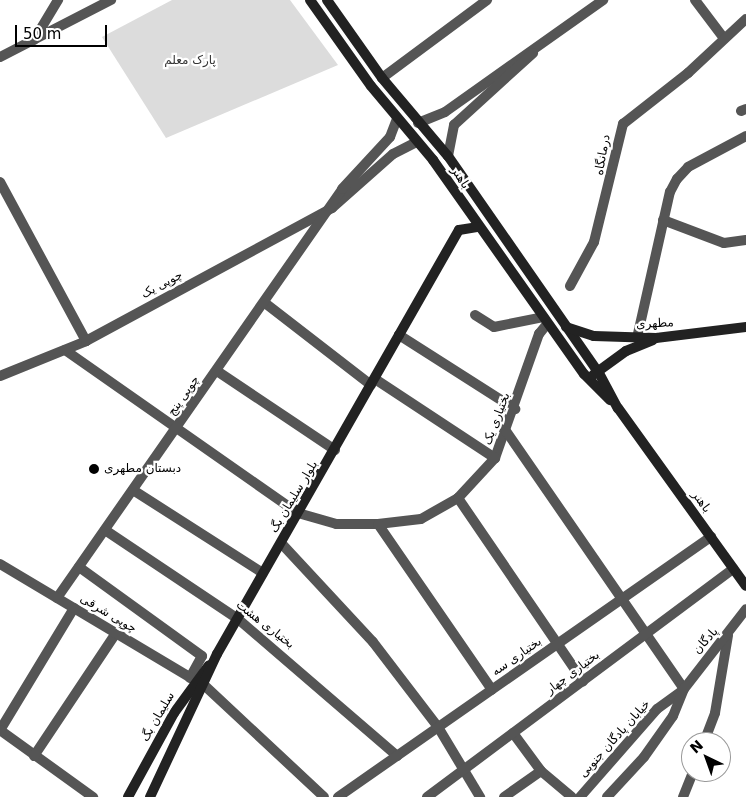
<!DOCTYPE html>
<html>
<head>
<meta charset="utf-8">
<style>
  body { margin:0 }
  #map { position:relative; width:746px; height:797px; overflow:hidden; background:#fff; font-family:"DejaVu Sans",Cairo,sans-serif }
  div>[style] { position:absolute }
  .green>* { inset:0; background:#dcdcdc }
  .minor>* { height:10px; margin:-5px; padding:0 5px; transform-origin:5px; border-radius:5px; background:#555 }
  .tertiary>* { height:10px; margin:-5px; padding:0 5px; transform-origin:5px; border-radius:5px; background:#555 }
  .secondary>* { height:10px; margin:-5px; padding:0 5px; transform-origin:5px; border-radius:5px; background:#222 }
  .dots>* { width:14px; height:14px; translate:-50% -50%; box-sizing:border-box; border:2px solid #fff; border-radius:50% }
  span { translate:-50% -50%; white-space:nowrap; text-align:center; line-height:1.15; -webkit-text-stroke:4.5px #fff; paint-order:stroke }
  .park-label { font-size:12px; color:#333 }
  .street-label { font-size:12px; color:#000 }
  .poi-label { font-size:12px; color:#000 }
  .left { translate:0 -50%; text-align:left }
  .north { position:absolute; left:681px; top:732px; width:50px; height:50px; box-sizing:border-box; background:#fff; border:1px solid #999; border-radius:50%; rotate:318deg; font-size:14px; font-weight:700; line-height:20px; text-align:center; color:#000 }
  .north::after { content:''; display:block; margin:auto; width:18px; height:22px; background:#000; clip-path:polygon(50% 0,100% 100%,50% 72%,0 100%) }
  .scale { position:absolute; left:15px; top:25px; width:92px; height:22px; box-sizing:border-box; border:2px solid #000; border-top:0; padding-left:6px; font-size:15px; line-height:18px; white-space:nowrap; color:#000; -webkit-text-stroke:4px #fff; paint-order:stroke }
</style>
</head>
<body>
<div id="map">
  <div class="green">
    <div style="clip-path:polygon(172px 0,290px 0,338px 65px,166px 138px,102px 37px)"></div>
  </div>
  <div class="minor">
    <div style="left:695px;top:0;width:46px;rotate:52.9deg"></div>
    <div style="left:34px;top:40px;width:47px;rotate:-59deg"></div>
    <div style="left:0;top:57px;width:125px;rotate:-27.2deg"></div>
    <div style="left:382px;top:78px;width:131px;rotate:-36.6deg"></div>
    <div style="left:741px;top:111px;width:5px;rotate:-22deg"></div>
    <div style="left:0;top:182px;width:181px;rotate:61.6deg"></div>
    <div style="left:663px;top:220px;width:65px;rotate:20.7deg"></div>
    <div style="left:724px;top:243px;width:22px;rotate:-8deg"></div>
    <div style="left:570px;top:286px;width:50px;rotate:-61.4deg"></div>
    <div style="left:594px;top:242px;width:122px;rotate:-76.2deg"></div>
    <div style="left:623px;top:124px;width:83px;rotate:-38.1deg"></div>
    <div style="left:688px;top:73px;width:79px;rotate:-43deg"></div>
    <div style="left:265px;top:303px;width:134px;rotate:37.7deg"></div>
    <div style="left:475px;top:315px;width:22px;rotate:32deg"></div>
    <div style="left:494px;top:327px;width:50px;rotate:-11.5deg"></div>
    <div style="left:399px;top:335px;width:138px;rotate:32.5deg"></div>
    <div style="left:637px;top:338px;width:150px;rotate:-77.3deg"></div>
    <div style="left:670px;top:192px;width:15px;rotate:-62deg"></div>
    <div style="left:677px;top:179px;width:16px;rotate:-47deg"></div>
    <div style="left:688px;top:167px;width:66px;rotate:-28.1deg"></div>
    <div style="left:65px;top:350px;width:284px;rotate:35deg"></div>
    <div style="left:298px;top:513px;width:40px;rotate:16deg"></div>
    <div style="left:336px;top:524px;width:42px"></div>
    <div style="left:378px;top:524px;width:43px;rotate:-6.6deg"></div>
    <div style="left:421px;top:519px;width:43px;rotate:-29.6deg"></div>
    <div style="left:458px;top:498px;width:54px;rotate:-47.2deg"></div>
    <div style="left:495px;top:458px;width:132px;rotate:-70.5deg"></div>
    <div style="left:539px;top:334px;width:13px;rotate:-51deg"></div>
    <div style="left:217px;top:371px;width:142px;rotate:33.8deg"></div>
    <div style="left:0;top:376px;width:93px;rotate:-22.1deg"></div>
    <div style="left:86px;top:341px;width:280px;rotate:-28.4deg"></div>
    <div style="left:332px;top:208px;width:81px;rotate:-41.5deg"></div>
    <div style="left:393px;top:154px;width:27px;rotate:-27deg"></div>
    <div style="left:375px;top:379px;width:144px;rotate:33.4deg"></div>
    <div style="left:506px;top:431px;width:313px;rotate:55.4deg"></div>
    <div style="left:133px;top:490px;width:154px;rotate:32.6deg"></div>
    <div style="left:458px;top:498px;width:222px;rotate:55.7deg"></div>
    <div style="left:378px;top:524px;width:201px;rotate:55.5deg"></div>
    <div style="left:105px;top:530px;width:160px;rotate:33.8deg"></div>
    <div style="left:238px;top:619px;width:210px;rotate:40.7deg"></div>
    <div style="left:281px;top:543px;width:135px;rotate:47.1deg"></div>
    <div style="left:373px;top:642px;width:107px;rotate:52.6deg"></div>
    <div style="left:438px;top:727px;width:82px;rotate:59deg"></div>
    <div style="left:79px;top:567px;width:152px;rotate:35.9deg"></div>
    <div style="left:202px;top:656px;width:25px;rotate:119deg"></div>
    <div style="left:57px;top:598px;width:499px;rotate:-55.1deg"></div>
    <div style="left:342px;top:189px;width:71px;rotate:-47.3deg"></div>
    <div style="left:390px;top:137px;width:19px;rotate:-69deg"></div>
    <div style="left:74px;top:608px;width:143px;rotate:121.2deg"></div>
    <div style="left:0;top:730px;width:115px;rotate:35.8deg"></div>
    <div style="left:204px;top:685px;width:164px;rotate:43deg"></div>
    <div style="left:513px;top:733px;width:47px;rotate:53.6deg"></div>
    <div style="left:541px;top:771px;width:40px;rotate:40deg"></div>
    <div style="left:704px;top:742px;width:31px;rotate:-69deg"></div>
    <div style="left:715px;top:713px;width:79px;rotate:-80.5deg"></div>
    <div style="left:34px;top:756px;width:148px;rotate:-56.3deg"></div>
    <div style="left:338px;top:797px;width:455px;rotate:-34.9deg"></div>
    <div style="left:427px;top:797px;width:382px;rotate:-36.7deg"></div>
    <div style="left:504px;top:797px;width:45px;rotate:-35.1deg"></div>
    <div style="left:683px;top:797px;width:27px;rotate:-68deg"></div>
  </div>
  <div class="tertiary">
    <div style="left:418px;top:123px;width:29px;rotate:-22deg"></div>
    <div style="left:445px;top:112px;width:194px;rotate:-35.3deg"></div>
    <div style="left:448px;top:156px;width:32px;rotate:-79deg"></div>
    <div style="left:454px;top:125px;width:107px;rotate:-42.3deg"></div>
    <div style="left:0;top:564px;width:236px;rotate:30.8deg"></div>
    <div style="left:580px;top:797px;width:117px;rotate:-48.8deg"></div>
    <div style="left:657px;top:709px;width:32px;rotate:-36deg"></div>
    <div style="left:607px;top:797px;width:54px;rotate:-47.2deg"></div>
    <div style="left:644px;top:757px;width:50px;rotate:-54.7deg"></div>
    <div style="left:673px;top:716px;width:29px;rotate:-68deg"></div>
    <div style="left:684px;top:689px;width:101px;rotate:-52.2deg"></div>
  </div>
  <div class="secondary">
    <div style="left:310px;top:0;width:105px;rotate:54.7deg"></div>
    <div style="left:371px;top:86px;width:97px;rotate:50deg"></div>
    <div style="left:433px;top:160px;width:262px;rotate:54.8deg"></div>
    <div style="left:584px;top:374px;width:37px;rotate:45deg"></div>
    <div style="left:327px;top:0;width:95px;rotate:54.8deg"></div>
    <div style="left:382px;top:78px;width:102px;rotate:49.8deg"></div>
    <div style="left:448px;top:156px;width:264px;rotate:55.2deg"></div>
    <div style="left:599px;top:373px;width:40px;rotate:62deg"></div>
    <div style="left:618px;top:408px;width:219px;rotate:54.3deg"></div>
    <div style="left:566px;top:327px;width:29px;rotate:18deg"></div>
    <div style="left:594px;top:336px;width:62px;rotate:1.8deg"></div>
    <div style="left:656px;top:338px;width:91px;rotate:-7deg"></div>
    <div style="left:593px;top:375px;width:41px;rotate:-36deg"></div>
    <div style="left:626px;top:351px;width:29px;rotate:-22deg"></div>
    <div style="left:128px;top:797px;width:96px;rotate:-61.3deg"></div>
    <div style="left:174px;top:713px;width:59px;rotate:-53.9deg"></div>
    <div style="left:150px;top:797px;width:158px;rotate:-64.9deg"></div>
    <div style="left:217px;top:654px;width:367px;rotate:-60.3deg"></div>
    <div style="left:399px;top:335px;width:121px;rotate:-60.3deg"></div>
    <div style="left:459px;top:230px;width:18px;rotate:-9deg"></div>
  </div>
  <div class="dots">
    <div style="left:94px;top:469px;background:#000"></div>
  </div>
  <div class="park-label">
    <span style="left:190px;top:61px">پارک معلم</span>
  </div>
  <div class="street-label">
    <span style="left:603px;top:155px;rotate:-80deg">درمانگاه</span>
    <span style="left:460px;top:178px;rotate:57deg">باهنر</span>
    <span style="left:162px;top:285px;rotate:-28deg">چوپی یک</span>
    <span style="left:655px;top:324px;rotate:-3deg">مطهری</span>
    <span style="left:184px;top:396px;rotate:-55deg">چوپی پنج</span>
    <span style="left:497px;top:419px;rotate:-69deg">بختیاری یک</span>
    <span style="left:294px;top:497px;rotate:-59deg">بلوار سلیمان بگ</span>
    <span style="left:701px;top:502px;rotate:54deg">باهنر</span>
    <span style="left:108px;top:614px;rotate:31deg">چوپی شرقی</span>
    <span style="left:265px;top:625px;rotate:38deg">بختیاری هشت</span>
    <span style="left:706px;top:641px;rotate:-48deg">پادگان</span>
    <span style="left:517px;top:657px;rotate:-35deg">بختیاری سه</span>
    <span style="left:573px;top:673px;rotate:-37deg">بختیاری چهار</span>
    <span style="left:158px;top:717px;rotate:-60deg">سلیمان بگ</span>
    <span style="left:615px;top:739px;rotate:-48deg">خیابان پادگان جنوبی</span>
  </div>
  <div class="poi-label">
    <span class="left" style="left:104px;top:469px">دبستان مطهری</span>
  </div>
  <div class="north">N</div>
  <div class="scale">50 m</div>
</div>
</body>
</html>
